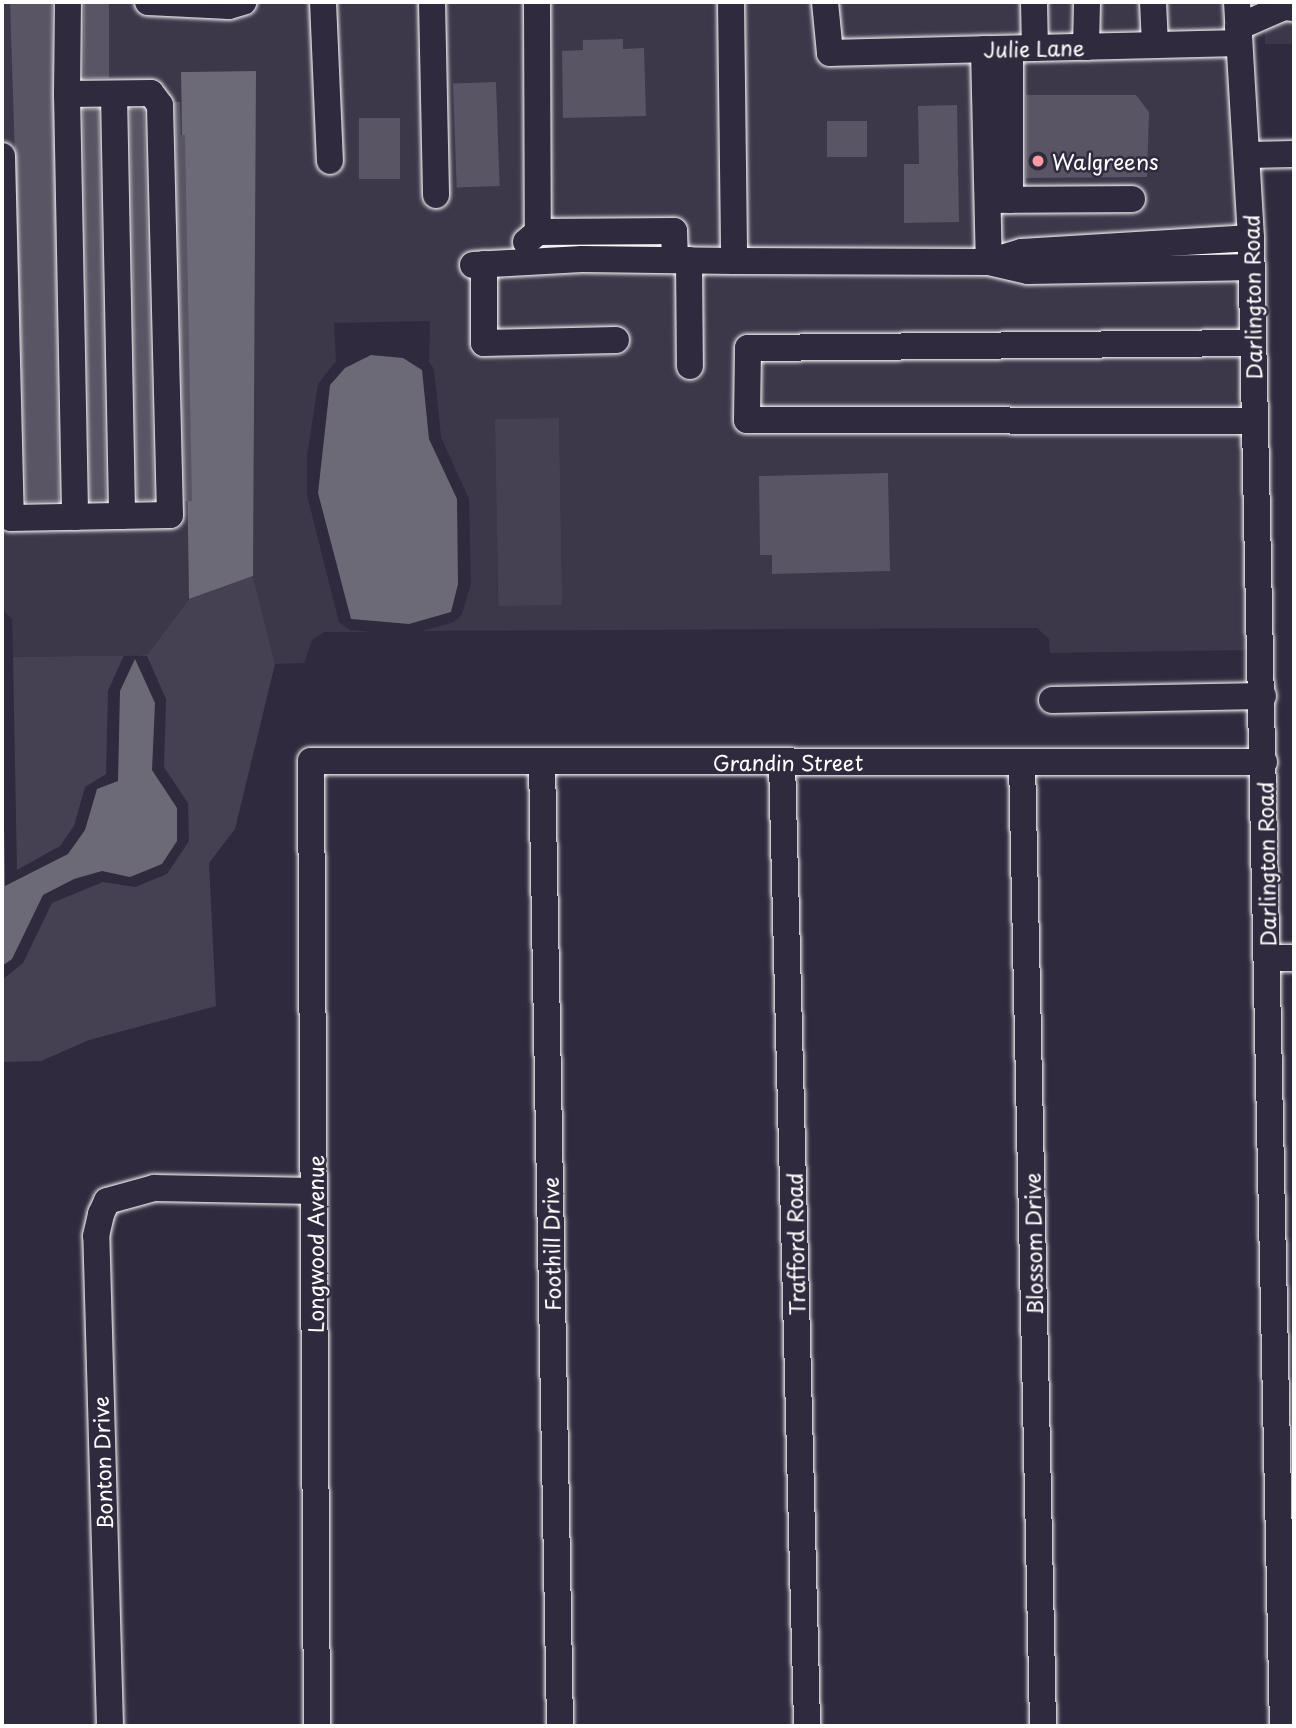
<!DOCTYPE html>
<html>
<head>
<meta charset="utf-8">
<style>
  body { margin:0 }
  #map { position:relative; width:1296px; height:1728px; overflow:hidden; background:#2f2a3d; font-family:"Playpen Sans",sans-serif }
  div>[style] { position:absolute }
  .built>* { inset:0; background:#3c3749; transform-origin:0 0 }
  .green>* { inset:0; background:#464152; transform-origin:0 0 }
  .water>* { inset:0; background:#6d6a77 }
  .building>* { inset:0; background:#595564; transform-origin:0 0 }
  .roads { filter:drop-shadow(0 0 2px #fff) drop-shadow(0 0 2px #fff) }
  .minor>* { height:26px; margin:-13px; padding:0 13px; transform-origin:13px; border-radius:13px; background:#2f2a3d }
  .dots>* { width:19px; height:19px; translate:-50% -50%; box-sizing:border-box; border:4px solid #2f2a3d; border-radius:50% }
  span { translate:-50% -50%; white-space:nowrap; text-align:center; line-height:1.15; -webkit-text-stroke:5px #2f2a3d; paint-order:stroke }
  .street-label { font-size:21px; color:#fff }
  .poi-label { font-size:21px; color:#fff }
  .left { translate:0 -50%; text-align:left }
  .frame { position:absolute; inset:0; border:4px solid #fff; pointer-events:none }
</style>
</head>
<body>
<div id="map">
  <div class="built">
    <div style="clip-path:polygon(evenodd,2px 2px,1224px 2px,1236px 156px,1249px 650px,1050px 653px,1049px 639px,1037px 628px,422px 631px,454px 622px,462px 614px,471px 584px,469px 499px,441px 437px,434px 369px,429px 362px,430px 321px,334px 323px,336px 361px,318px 384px,307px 456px,307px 495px,339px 622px,350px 630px,373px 632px,324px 632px,312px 640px,304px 663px,275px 664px,253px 576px,255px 71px,181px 72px,189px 599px,147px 655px,13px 657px,12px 619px,2px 609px,2px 2px,559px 419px,562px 604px,498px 606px,496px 430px,559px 419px)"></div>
    <div style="left:1265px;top:2px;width:29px;height:42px"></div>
  </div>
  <div class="green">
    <div style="left:559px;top:418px;width:187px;height:64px;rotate:89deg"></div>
    <div style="clip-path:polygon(253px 576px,275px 664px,235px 829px,209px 863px,216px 1006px,89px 1040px,41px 1061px,2px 1062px,2px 980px,23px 963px,52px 903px,103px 882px,135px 887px,167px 874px,189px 841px,188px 803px,164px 767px,166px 699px,147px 656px,124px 655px,108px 691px,106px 774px,85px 787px,74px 826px,60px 846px,17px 870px,13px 657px,147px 655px,189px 599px)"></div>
  </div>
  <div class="water">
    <div style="clip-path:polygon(256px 71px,253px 576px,189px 599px,181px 72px)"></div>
    <div style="clip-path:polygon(371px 355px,403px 358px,422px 370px,429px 439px,457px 499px,458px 584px,451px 612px,409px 624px,351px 619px,318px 493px,330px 385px,345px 368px)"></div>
    <div style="clip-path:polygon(135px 659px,155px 703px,152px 770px,177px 808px,177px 841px,162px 864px,130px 877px,102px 871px,74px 879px,43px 895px,12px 959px,2px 966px,2px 694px,5px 886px,68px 854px,85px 830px,97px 789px,118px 781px,120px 691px)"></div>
  </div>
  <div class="building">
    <div style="clip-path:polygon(10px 2px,52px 2px,59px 501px,26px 502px)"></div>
    <div style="left:84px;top:2px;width:25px;height:76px"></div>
    <div style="clip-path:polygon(623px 39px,623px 49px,644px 48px,646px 116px,563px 118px,562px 51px,583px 50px,583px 40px)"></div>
    <div style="left:496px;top:82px;width:104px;height:43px;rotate:88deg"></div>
    <div style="clip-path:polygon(1026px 95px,1136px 95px,1149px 112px,1147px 177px,1026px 178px)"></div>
    <div style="clip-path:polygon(175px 102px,180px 102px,181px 135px,185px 135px,192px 501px,185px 501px)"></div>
    <div style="clip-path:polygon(957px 105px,959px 222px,904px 223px,904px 164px,919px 164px,918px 106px)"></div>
    <div style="left:99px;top:109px;width:391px;height:16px;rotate:89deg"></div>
    <div style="clip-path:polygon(130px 109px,144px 110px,154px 500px,137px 500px)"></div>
    <div style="left:359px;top:118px;width:41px;height:61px"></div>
    <div style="left:867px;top:121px;width:36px;height:40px;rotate:90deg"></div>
    <div style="clip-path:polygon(888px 473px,890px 571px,772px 574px,772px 555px,760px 555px,759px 476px)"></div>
  </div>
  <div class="roads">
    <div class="minor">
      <div style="left:148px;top:2px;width:81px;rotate:2.8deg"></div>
      <div style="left:229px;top:6px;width:15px;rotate:-16deg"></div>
      <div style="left:323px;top:2px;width:159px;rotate:87.5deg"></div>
      <div style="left:432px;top:2px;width:193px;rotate:88.8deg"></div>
      <div style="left:537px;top:2px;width:230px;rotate:89.8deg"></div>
      <div style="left:731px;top:2px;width:259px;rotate:89.3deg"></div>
      <div style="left:734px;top:261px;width:255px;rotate:0.2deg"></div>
      <div style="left:989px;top:262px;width:40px;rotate:13deg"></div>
      <div style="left:1028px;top:271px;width:223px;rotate:-1deg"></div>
      <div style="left:825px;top:2px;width:51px;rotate:84.4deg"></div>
      <div style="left:830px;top:53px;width:408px;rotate:-1.4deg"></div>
      <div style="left:1034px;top:2px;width:46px;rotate:88.8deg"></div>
      <div style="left:1153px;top:2px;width:43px;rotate:87.3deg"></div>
      <div style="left:1237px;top:2px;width:236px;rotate:86.6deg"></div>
      <div style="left:1251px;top:238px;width:1488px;rotate:88.77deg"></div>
      <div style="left:1238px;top:27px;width:50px;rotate:-23.5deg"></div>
      <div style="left:1284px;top:7px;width:10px;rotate:6deg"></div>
      <div style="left:1086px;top:47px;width:45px;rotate:-88.7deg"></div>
      <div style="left:984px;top:49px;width:213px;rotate:88.7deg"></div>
      <div style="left:67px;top:94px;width:423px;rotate:88.9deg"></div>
      <div style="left:114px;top:94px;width:422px;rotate:88.9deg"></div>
      <div style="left:1248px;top:155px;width:46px;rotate:-1.2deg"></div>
      <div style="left:2px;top:156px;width:362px;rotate:88.6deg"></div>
      <div style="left:11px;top:518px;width:159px;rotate:-1.1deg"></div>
      <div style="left:170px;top:515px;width:410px;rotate:-91.4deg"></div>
      <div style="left:160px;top:105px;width:15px;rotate:-127deg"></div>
      <div style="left:151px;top:93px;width:84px;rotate:179.3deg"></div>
      <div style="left:67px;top:94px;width:92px;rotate:-89.4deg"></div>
      <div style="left:994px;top:200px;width:138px;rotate:-0.4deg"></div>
      <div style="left:1010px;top:200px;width:151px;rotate:-90deg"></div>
      <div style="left:526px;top:242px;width:16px;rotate:-40deg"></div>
      <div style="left:538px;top:232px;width:136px;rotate:-0.4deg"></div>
      <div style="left:674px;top:231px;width:29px;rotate:88deg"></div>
      <div style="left:689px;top:260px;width:106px;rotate:89.5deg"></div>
      <div style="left:992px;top:261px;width:31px;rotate:-17deg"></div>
      <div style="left:1022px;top:252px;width:229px;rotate:-3.5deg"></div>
      <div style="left:484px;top:264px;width:79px;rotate:90deg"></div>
      <div style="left:484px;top:343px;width:132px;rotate:-1.3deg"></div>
      <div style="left:473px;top:265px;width:109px;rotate:-3.2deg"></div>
      <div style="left:582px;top:259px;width:152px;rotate:0.8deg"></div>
      <div style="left:1253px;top:343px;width:505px;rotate:179.43deg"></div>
      <div style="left:748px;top:348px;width:72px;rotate:90.8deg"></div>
      <div style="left:747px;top:420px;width:508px;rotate:0.11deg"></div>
      <div style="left:1052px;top:700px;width:211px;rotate:-1.1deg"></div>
      <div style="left:542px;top:761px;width:965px;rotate:88.93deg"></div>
      <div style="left:782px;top:762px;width:964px;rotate:88.51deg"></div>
      <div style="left:1022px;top:762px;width:964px;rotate:88.75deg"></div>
      <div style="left:1268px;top:958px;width:26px"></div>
      <div style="left:110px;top:1726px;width:490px;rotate:-91.6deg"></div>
      <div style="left:96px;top:1236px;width:23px;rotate:-77deg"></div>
      <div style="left:101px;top:1214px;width:14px;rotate:-65deg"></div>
      <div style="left:107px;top:1201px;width:49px;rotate:-15.5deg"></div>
      <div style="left:154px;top:1188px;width:160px;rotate:1.1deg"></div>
      <div style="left:317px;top:1726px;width:965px;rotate:-90.36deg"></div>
      <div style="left:311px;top:761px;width:953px;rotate:0.06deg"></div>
    </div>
  </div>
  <div class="dots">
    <div style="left:1038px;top:161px;background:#ff9aa2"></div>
  </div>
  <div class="street-label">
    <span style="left:1034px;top:48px;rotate:-1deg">Julie Lane</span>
    <span style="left:1252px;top:297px;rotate:-91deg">Darlington Road</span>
    <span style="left:788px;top:762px">Grandin Street</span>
    <span style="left:1266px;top:864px;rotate:-91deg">Darlington Road</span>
    <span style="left:315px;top:1244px;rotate:-90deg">Longwood Avenue</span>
    <span style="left:551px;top:1244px;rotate:-91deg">Foothill Drive</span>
    <span style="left:795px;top:1244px;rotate:-91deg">Trafford Road</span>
    <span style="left:1033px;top:1244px;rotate:-91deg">Blossom Drive</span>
    <span style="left:102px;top:1463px;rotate:-92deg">Bonton Drive</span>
  </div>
  <div class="poi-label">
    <span class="left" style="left:1052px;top:161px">Walgreens</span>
  </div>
  <div class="frame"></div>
</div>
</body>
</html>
